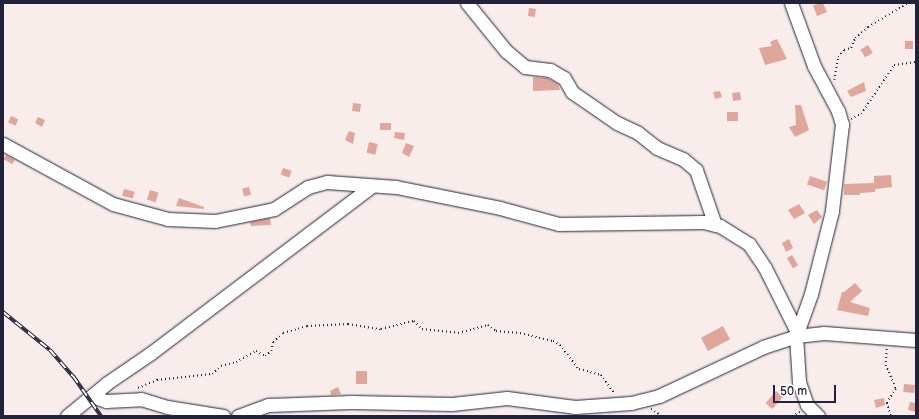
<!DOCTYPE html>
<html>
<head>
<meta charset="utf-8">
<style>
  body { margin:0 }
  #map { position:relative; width:919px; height:419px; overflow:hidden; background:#f9edeb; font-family:"Balsamiq Sans",sans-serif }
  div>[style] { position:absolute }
  .building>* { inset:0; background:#dfa69b; transform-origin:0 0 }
  .path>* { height:1.5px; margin-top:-0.75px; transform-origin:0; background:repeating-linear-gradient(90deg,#22223b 0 1px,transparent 0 4px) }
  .roads { filter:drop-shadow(0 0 1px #22223b) drop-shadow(0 0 1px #22223b) }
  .minor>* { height:13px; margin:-6.5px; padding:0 6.5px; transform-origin:6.5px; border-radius:6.5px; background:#fff }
  .rail>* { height:4px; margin-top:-2px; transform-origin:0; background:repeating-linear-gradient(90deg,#fff 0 8px,#22223b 0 16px); box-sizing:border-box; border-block:1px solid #22223b }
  span { translate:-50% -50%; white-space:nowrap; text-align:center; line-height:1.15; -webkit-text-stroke:3.5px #fff; paint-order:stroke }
  .frame { position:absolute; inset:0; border:4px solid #22223b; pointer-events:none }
  .scale { position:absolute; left:773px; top:385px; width:63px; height:18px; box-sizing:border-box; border:2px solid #22223b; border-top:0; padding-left:5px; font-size:12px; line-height:14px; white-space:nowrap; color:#22223b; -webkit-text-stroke:3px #fff; paint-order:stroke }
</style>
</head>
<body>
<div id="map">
  <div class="building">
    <div style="clip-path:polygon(823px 3px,827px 12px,817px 16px,813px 5px)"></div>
    <div style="left:529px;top:8px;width:7px;height:8px;rotate:8deg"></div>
    <div style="clip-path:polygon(777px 39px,787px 59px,765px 65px,759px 48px,772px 46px,770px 42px)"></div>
    <div style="left:905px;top:41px;width:8px;height:8px"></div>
    <div style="left:868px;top:45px;width:9px;height:9px;rotate:58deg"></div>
    <div style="clip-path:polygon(533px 77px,547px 78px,558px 84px,560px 90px,533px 91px)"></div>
    <div style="clip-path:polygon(864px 82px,866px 91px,851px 97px,847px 91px)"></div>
    <div style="clip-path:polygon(720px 91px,722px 97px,715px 99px,713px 92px)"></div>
    <div style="left:740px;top:92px;width:8px;height:8px;rotate:83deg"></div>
    <div style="left:353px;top:103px;width:8px;height:8px;rotate:7deg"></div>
    <div style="clip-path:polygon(795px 105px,801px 105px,809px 130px,795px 137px,789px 127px,796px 125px)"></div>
    <div style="left:727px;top:112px;width:11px;height:9px"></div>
    <div style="left:11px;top:116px;width:8px;height:7px;rotate:23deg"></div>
    <div style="clip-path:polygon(38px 117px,45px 120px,42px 127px,35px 123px)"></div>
    <div style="left:380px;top:123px;width:11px;height:7px"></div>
    <div style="clip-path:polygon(349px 131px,355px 133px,353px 144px,345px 140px)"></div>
    <div style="clip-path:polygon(395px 132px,405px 133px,404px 140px,394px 138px)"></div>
    <div style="left:369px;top:142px;width:9px;height:11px;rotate:13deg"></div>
    <div style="clip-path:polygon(406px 143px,414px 146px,409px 157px,402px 153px)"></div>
    <div style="left:6px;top:155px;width:10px;height:5px;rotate:29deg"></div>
    <div style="left:283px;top:168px;width:9px;height:7px;rotate:18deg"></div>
    <div style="clip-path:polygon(891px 175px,892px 187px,875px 189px,875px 192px,860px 193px,860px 195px,844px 195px,844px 184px,874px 183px,874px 176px)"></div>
    <div style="left:810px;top:176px;width:18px;height:9px;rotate:19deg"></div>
    <div style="left:249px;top:187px;width:8px;height:7px;rotate:76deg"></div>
    <div style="left:124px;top:189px;width:11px;height:7px;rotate:15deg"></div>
    <div style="left:150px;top:190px;width:9px;height:10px;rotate:18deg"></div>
    <div style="clip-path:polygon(179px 198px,204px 207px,204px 209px,176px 206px)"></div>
    <div style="clip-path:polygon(799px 204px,805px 213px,794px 219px,788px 210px)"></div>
    <div style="clip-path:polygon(817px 210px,822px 217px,814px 224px,808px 215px)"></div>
    <div style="clip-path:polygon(270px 218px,271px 225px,251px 226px,250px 222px)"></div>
    <div style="clip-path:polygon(789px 239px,793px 248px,786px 252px,782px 243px)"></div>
    <div style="left:792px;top:255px;width:12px;height:6px;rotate:59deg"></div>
    <div style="clip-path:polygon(855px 283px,862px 291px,850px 302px,870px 308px,868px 316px,837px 310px,842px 292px,844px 292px)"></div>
    <div style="left:723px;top:326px;width:15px;height:25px;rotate:62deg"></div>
    <div style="left:356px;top:371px;width:11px;height:13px"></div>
    <div style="left:904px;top:384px;width:11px;height:8px;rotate:5deg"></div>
    <div style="clip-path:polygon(338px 387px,341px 394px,331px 395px,330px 391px)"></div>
    <div style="left:776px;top:391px;width:9px;height:16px;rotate:41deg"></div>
    <div style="clip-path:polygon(884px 398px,885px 405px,876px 408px,874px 400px)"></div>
    <div style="clip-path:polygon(910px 402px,916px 403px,916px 412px,908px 410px)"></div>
  </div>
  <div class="path">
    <div style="left:834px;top:80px;width:23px;rotate:-80deg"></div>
    <div style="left:838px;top:57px;width:9px;rotate:-49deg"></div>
    <div style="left:844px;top:50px;width:7px;rotate:-16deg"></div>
    <div style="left:851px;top:48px;width:11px;rotate:-68deg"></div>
    <div style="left:855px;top:38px;width:17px;rotate:-40deg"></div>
    <div style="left:868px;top:27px;width:47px;rotate:-31deg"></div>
    <div style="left:851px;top:119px;width:11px;rotate:-27deg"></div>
    <div style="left:861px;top:114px;width:59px;rotate:-56deg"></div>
    <div style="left:894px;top:65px;width:22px;rotate:-8deg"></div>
    <div style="left:887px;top:349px;width:16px;rotate:94deg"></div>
    <div style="left:886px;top:365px;width:26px;rotate:67deg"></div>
    <div style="left:896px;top:389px;width:17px;rotate:123deg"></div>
    <div style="left:887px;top:403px;width:14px;rotate:73deg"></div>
    <div style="left:138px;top:388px;width:21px;rotate:-23deg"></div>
    <div style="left:157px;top:380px;width:55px;rotate:-6.2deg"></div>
    <div style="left:212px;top:374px;width:12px;rotate:-42deg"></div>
    <div style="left:221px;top:366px;width:16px;rotate:-15deg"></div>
    <div style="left:236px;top:362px;width:23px;rotate:-29deg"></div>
    <div style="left:256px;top:351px;width:10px;rotate:29deg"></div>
    <div style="left:265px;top:356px;width:8px;rotate:-40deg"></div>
    <div style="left:271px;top:351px;width:9px;rotate:-77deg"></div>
    <div style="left:273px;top:342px;width:13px;rotate:-42deg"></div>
    <div style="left:283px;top:333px;width:25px;rotate:-16deg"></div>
    <div style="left:307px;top:326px;width:41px;rotate:-2.8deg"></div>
    <div style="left:348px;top:324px;width:33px;rotate:9deg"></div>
    <div style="left:381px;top:329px;width:34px;rotate:-14deg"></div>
    <div style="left:414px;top:321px;width:11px;rotate:45deg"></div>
    <div style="left:422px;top:329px;width:36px;rotate:6deg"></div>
    <div style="left:458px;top:333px;width:31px;rotate:-15deg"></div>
    <div style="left:488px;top:325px;width:10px;rotate:37deg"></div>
    <div style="left:496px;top:331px;width:24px;rotate:5deg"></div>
    <div style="left:520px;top:333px;width:34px;rotate:14deg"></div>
    <div style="left:553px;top:341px;width:8px;rotate:30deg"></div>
    <div style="left:560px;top:345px;width:31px;rotate:52deg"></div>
    <div style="left:579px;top:369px;width:23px;rotate:15deg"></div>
    <div style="left:601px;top:375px;width:22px;rotate:54deg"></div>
    <div style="left:651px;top:409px;width:13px;rotate:32deg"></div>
    <div style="left:792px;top:416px;width:9px;rotate:-27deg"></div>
  </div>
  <div class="roads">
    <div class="minor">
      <div style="left:467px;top:3px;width:62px;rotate:50.9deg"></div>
      <div style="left:506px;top:51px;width:25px;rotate:40deg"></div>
      <div style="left:525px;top:67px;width:25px;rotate:7deg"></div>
      <div style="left:550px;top:70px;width:16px;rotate:30deg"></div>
      <div style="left:564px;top:78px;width:16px;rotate:60deg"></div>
      <div style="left:572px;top:92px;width:55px;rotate:34.6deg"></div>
      <div style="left:617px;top:123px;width:23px;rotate:25deg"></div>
      <div style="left:638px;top:133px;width:24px;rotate:38deg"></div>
      <div style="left:657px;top:148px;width:28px;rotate:23deg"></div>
      <div style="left:683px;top:159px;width:17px;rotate:40deg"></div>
      <div style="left:696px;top:170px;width:58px;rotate:70.9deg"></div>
      <div style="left:791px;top:3px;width:67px;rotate:69.9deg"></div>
      <div style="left:814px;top:66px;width:51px;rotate:61.9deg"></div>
      <div style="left:838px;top:111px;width:14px;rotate:73deg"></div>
      <div style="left:842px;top:124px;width:88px;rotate:96.6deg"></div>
      <div style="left:832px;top:211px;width:86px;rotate:104.2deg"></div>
      <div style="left:811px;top:294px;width:45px;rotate:109.7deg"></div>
      <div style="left:796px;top:336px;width:46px;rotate:86.3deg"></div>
      <div style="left:799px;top:382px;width:24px;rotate:71deg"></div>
      <div style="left:807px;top:405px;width:16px;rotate:45deg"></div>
      <div style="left:3px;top:144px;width:125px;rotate:28.6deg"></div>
      <div style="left:113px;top:204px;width:57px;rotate:15.3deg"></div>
      <div style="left:168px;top:219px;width:47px;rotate:2.4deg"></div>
      <div style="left:215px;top:221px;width:60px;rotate:-11.5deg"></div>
      <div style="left:274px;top:209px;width:40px;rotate:-32.9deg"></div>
      <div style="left:308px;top:187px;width:20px;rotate:-15deg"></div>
      <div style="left:327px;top:182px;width:69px;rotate:4.1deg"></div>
      <div style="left:396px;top:187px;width:106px;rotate:11.4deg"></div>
      <div style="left:500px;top:208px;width:61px;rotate:15.2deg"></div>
      <div style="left:559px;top:224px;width:144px;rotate:-0.8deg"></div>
      <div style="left:703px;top:222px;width:17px;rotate:13deg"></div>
      <div style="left:720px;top:226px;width:34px;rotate:32deg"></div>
      <div style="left:749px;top:244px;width:29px;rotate:56deg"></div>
      <div style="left:765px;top:268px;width:72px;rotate:63.4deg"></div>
      <div style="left:92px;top:396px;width:15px;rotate:20deg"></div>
      <div style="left:106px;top:401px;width:35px;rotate:-3deg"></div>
      <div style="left:141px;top:399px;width:27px;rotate:17deg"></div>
      <div style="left:167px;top:407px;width:57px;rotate:9.1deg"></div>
      <div style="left:67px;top:416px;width:52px;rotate:-39.5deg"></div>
      <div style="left:107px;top:383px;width:53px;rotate:-34.3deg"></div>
      <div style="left:151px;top:353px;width:277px;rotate:-37.1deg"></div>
      <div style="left:238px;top:416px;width:33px;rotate:-20deg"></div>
      <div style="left:269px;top:405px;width:82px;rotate:-2.1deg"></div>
      <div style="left:351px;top:402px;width:101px;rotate:1.1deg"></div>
      <div style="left:452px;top:404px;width:55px;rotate:-6.2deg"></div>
      <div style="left:507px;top:398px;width:69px;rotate:7.5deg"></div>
      <div style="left:575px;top:407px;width:56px;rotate:-4.1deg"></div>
      <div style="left:631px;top:403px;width:29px;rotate:-14deg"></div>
      <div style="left:659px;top:396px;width:115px;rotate:-25.2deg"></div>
      <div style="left:763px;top:347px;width:35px;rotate:-18deg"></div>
      <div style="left:796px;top:336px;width:28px;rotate:-6deg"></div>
      <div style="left:824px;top:333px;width:92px;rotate:4.4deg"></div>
    </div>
  </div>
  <div class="rail">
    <div style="left:3px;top:312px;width:60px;rotate:39deg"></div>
    <div style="left:50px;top:350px;width:35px;rotate:49deg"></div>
    <div style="left:73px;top:376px;width:49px;rotate:55deg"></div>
  </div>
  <div class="frame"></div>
  <div class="scale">50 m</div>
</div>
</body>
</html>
